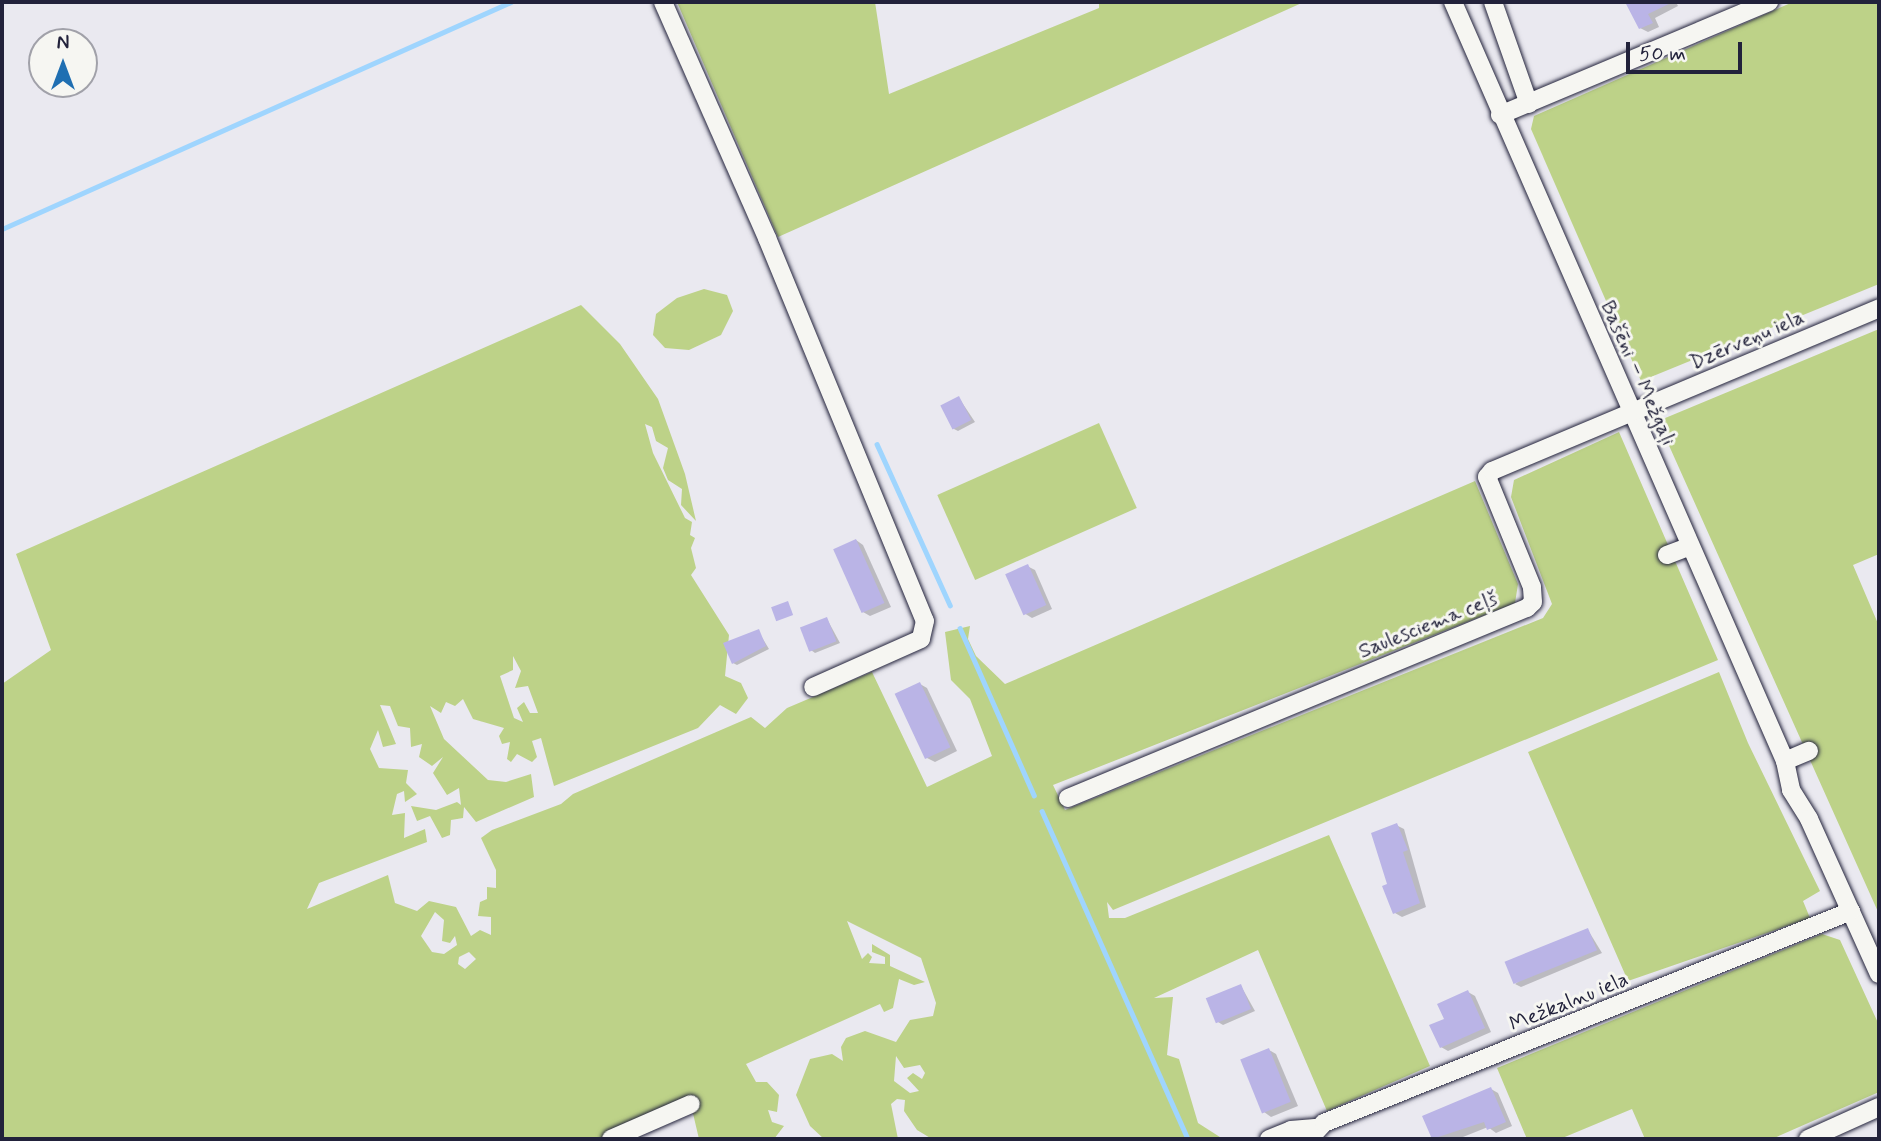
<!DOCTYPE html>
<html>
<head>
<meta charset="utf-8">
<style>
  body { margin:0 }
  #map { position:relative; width:1881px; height:1141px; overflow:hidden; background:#eae9f0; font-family:Mynerve,sans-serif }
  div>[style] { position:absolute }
  .green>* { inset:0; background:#bdd288; transform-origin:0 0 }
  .shadow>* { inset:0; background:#0003 }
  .stream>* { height:4.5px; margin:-2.25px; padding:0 2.25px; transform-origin:2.25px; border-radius:2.25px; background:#9fd5fe }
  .building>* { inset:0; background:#bab4e6; transform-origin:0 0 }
  .roads { filter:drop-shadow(0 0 2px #22223b) drop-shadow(0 0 2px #22223b) }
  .minor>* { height:18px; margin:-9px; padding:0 9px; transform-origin:9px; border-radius:9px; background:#f6f6f2 }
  span { translate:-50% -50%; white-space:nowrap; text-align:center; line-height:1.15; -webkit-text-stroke:6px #f6f6f2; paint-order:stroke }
  .street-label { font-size:21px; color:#22223b }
  .frame { position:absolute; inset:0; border:4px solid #22223b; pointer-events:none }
  .north { position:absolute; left:28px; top:28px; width:70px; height:70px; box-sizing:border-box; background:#f6f6f2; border:2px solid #a1a1a9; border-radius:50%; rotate:0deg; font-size:19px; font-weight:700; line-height:28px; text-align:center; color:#22223b }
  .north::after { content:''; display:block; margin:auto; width:24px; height:32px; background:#1f6fb2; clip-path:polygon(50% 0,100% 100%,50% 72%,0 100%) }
  .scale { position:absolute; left:1626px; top:42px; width:116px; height:32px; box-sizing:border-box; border:4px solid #22223b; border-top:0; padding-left:9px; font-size:21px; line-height:24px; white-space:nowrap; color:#22223b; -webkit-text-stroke:5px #f6f6f2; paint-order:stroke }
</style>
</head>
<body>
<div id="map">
  <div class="green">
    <div style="clip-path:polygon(677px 2px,875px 2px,889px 94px,1099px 8px,1099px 2px,1304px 2px,778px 237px)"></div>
    <div style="clip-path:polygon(1793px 2px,1879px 2px,1879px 284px,1641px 381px,1531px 129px,1534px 116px)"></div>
    <div style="clip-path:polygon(704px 289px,727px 295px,733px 311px,721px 335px,689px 350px,665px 348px,653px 335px,656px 314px,677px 298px)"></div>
    <div style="clip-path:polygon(evenodd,581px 305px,620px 344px,658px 399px,685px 474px,696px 521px,681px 505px,682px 489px,668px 480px,663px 468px,668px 448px,656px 441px,652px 427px,645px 424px,653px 453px,685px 518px,692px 522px,690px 535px,695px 538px,691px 548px,696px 568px,691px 575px,729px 635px,725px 676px,741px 683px,748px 698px,736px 714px,720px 705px,698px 728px,554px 786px,541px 738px,532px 741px,537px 757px,532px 762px,517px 754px,511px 762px,507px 759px,510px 742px,502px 744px,499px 736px,504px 728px,473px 719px,463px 699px,455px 706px,446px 702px,441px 713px,430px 706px,444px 739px,488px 780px,506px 782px,531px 774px,534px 797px,476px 822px,464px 807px,463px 818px,451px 820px,450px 835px,442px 838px,430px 816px,417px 821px,411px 806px,436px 810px,457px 802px,461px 805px,459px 788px,447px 795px,433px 773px,443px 757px,432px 766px,419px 757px,422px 744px,411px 747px,410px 728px,398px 726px,390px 706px,380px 705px,396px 744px,383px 747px,378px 730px,370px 749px,379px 768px,408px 770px,406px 783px,417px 794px,405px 802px,404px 791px,397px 794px,392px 815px,405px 813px,404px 838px,425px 829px,427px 842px,319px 883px,307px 909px,388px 875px,395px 903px,417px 911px,429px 901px,456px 907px,471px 936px,480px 930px,491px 935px,491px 917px,478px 916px,480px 902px,487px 899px,487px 887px,496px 888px,496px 870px,481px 838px,492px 830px,561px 804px,573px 794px,751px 717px,765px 728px,787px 708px,872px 672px,927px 787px,992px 756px,970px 699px,951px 680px,945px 632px,970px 626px,968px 639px,976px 656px,1005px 684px,1475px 481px,1518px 584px,1515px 603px,1053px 785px,1065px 810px,1543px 618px,1552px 604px,1511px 497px,1514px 480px,1619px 432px,1718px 660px,1113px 910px,1107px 902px,1109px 918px,1125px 918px,1329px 835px,1430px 1066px,1327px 1111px,1258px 950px,1154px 998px,1173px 997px,1167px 1055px,1179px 1059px,1198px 1123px,1223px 1139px,932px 1139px,917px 1130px,904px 1111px,905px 1100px,897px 1099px,891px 1104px,898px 1139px,824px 1139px,810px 1126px,796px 1095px,810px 1059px,832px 1054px,843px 1061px,841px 1047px,846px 1038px,865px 1031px,896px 1042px,910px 1020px,933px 1016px,936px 1003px,921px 958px,847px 921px,862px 959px,868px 953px,872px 957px,869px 963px,885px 964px,885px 957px,872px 952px,872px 944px,890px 955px,890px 966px,925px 982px,914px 985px,899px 979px,893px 1008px,884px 1012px,880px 1004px,746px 1064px,756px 1082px,767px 1082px,779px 1095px,777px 1112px,768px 1110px,772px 1122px,784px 1126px,774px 1139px,699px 1139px,691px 1105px,611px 1139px,2px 1139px,2px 684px,51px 650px,16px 554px,581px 305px,513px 656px,521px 671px,515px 688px,528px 686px,538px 713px,530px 713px,524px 702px,517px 708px,523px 722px,514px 718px,500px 676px,513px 670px,513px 656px,581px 305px,435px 912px,444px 920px,442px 941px,450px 943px,455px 936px,457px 945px,444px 954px,432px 952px,421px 936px,435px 912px,581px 305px,469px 952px,476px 959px,465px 969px,458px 964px,459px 957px,469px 952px,581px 305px,896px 1056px,904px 1068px,920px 1065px,925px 1073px,922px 1079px,913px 1073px,907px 1078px,919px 1091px,910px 1093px,894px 1081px,896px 1056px)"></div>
    <div style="clip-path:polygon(1879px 329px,1879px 554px,1853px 565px,1879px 626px,1879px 914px,1658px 421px)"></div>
    <div style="left:1099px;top:423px;width:93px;height:177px;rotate:66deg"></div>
    <div style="clip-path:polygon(1719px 672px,1748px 743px,1820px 891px,1803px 901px,1810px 918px,1628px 981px,1528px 752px)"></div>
    <div style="clip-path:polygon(1822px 934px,1840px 940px,1879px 1025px,1879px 1092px,1772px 1139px,1645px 1139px,1632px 1109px,1560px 1139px,1527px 1139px,1497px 1068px)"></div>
  </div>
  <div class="shadow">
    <div style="clip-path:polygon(1633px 2px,1676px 2px,1678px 6px,1655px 18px,1659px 27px,1648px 32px,1640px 28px,1628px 4px)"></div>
    <div style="clip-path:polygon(959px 398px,975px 422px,958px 431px,954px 429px)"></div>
    <div style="clip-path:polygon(856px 540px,863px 545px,891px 607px,870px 616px,863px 612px)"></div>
    <div style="clip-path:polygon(1027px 566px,1035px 570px,1052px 609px,1032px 618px,1024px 613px)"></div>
    <div style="clip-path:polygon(827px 619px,840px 643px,815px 653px,811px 650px)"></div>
    <div style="clip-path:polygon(758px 631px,769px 649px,737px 665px,733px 663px)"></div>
    <div style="clip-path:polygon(920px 684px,927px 688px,957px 751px,935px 762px,927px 758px)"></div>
    <div style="clip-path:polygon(1396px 825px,1404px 829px,1426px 907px,1402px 917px,1395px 913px,1389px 885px)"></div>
    <div style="clip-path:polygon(1588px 930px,1602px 953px,1521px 987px,1515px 984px)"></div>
    <div style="clip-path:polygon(1241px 986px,1255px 1011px,1223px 1025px,1218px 1022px)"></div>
    <div style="clip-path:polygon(1468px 992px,1475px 996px,1491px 1032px,1448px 1051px,1441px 1047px,1446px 1020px)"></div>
    <div style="clip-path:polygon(1269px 1050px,1276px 1054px,1298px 1106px,1271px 1117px,1264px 1112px)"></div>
    <div style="clip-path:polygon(1491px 1089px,1498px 1093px,1512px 1126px,1496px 1133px,1488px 1127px,1458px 1139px,1433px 1139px,1424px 1117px)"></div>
  </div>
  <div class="stream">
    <div style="left:2px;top:229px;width:557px;rotate:-24.04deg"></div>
    <div style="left:877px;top:444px;width:177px;rotate:65.6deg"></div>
    <div style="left:960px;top:628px;width:183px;rotate:66.1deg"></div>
    <div style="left:1042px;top:811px;width:359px;rotate:66deg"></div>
  </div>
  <div class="building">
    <div style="clip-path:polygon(1625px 2px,1673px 2px,1648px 14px,1653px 23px,1639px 29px)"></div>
    <div style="left:959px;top:396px;width:27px;height:21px;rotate:63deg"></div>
    <div style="left:856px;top:539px;width:70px;height:25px;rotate:66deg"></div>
    <div style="left:1028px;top:564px;width:45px;height:25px;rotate:66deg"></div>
    <div style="left:788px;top:601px;width:15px;height:18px;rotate:70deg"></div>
    <div style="left:827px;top:617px;width:26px;height:29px;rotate:69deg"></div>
    <div style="clip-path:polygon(759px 629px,766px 646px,732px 664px,723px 643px)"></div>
    <div style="left:920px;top:682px;width:72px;height:28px;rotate:65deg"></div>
    <div style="clip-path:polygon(1397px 823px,1408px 850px,1403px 852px,1420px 903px,1393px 914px,1382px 886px,1387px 884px,1371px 833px)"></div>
    <div style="left:1588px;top:928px;width:24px;height:90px;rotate:68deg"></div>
    <div style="left:1241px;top:984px;width:27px;height:38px;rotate:68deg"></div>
    <div style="clip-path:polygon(1468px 990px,1485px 1028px,1440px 1048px,1429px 1025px,1444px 1019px,1437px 1004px)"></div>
    <div style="left:1269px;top:1048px;width:58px;height:31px;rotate:68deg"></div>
    <div style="clip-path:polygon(1491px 1087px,1506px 1122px,1487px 1130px,1484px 1122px,1432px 1139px,1422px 1116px)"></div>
  </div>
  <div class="roads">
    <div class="minor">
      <div style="left:663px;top:2px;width:258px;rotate:66.2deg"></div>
      <div style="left:767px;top:238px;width:414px;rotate:67.6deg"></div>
      <div style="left:925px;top:621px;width:18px;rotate:103deg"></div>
      <div style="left:921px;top:639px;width:118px;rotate:156deg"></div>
      <div style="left:1453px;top:2px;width:828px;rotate:66.37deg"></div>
      <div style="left:1785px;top:761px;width:30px;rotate:78deg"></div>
      <div style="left:1791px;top:790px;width:34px;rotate:58deg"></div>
      <div style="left:1809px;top:819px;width:170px;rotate:65.7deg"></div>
      <div style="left:1493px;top:2px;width:108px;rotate:70.6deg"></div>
      <div style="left:1500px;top:115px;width:292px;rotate:-22.8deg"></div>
      <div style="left:1667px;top:555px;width:25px;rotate:-21deg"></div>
      <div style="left:1785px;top:761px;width:26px;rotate:-23deg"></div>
      <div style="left:1068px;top:798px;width:497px;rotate:-22.5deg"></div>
      <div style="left:1527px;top:608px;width:8px;rotate:-45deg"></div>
      <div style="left:1533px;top:602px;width:15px;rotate:-94deg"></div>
      <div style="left:1532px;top:587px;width:119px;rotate:-112.2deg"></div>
      <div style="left:1487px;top:477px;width:8px;rotate:-50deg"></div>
      <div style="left:1492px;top:471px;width:420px;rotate:-22.8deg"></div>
      <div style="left:611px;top:1139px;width:87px;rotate:-23.6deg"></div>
      <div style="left:1269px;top:1139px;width:24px;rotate:-22deg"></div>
      <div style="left:1291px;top:1130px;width:24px;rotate:-5deg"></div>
      <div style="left:1309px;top:1139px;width:22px;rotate:-47deg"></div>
      <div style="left:1324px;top:1123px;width:568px;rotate:-21.91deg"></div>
      <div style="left:1808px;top:1139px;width:78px;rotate:-24.3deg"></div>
    </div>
  </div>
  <div class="street-label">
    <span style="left:1747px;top:340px;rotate:-23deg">Dzērveņu iela</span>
    <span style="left:1638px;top:373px;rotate:66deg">Bašēni – Mežgaļi</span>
    <span style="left:1428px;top:625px;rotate:-22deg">Saulesciema ceļš</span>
    <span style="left:1569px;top:1002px;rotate:-22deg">Mežkalnu iela</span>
  </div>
  <div class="frame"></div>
  <div class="north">N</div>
  <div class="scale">50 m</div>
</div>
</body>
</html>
